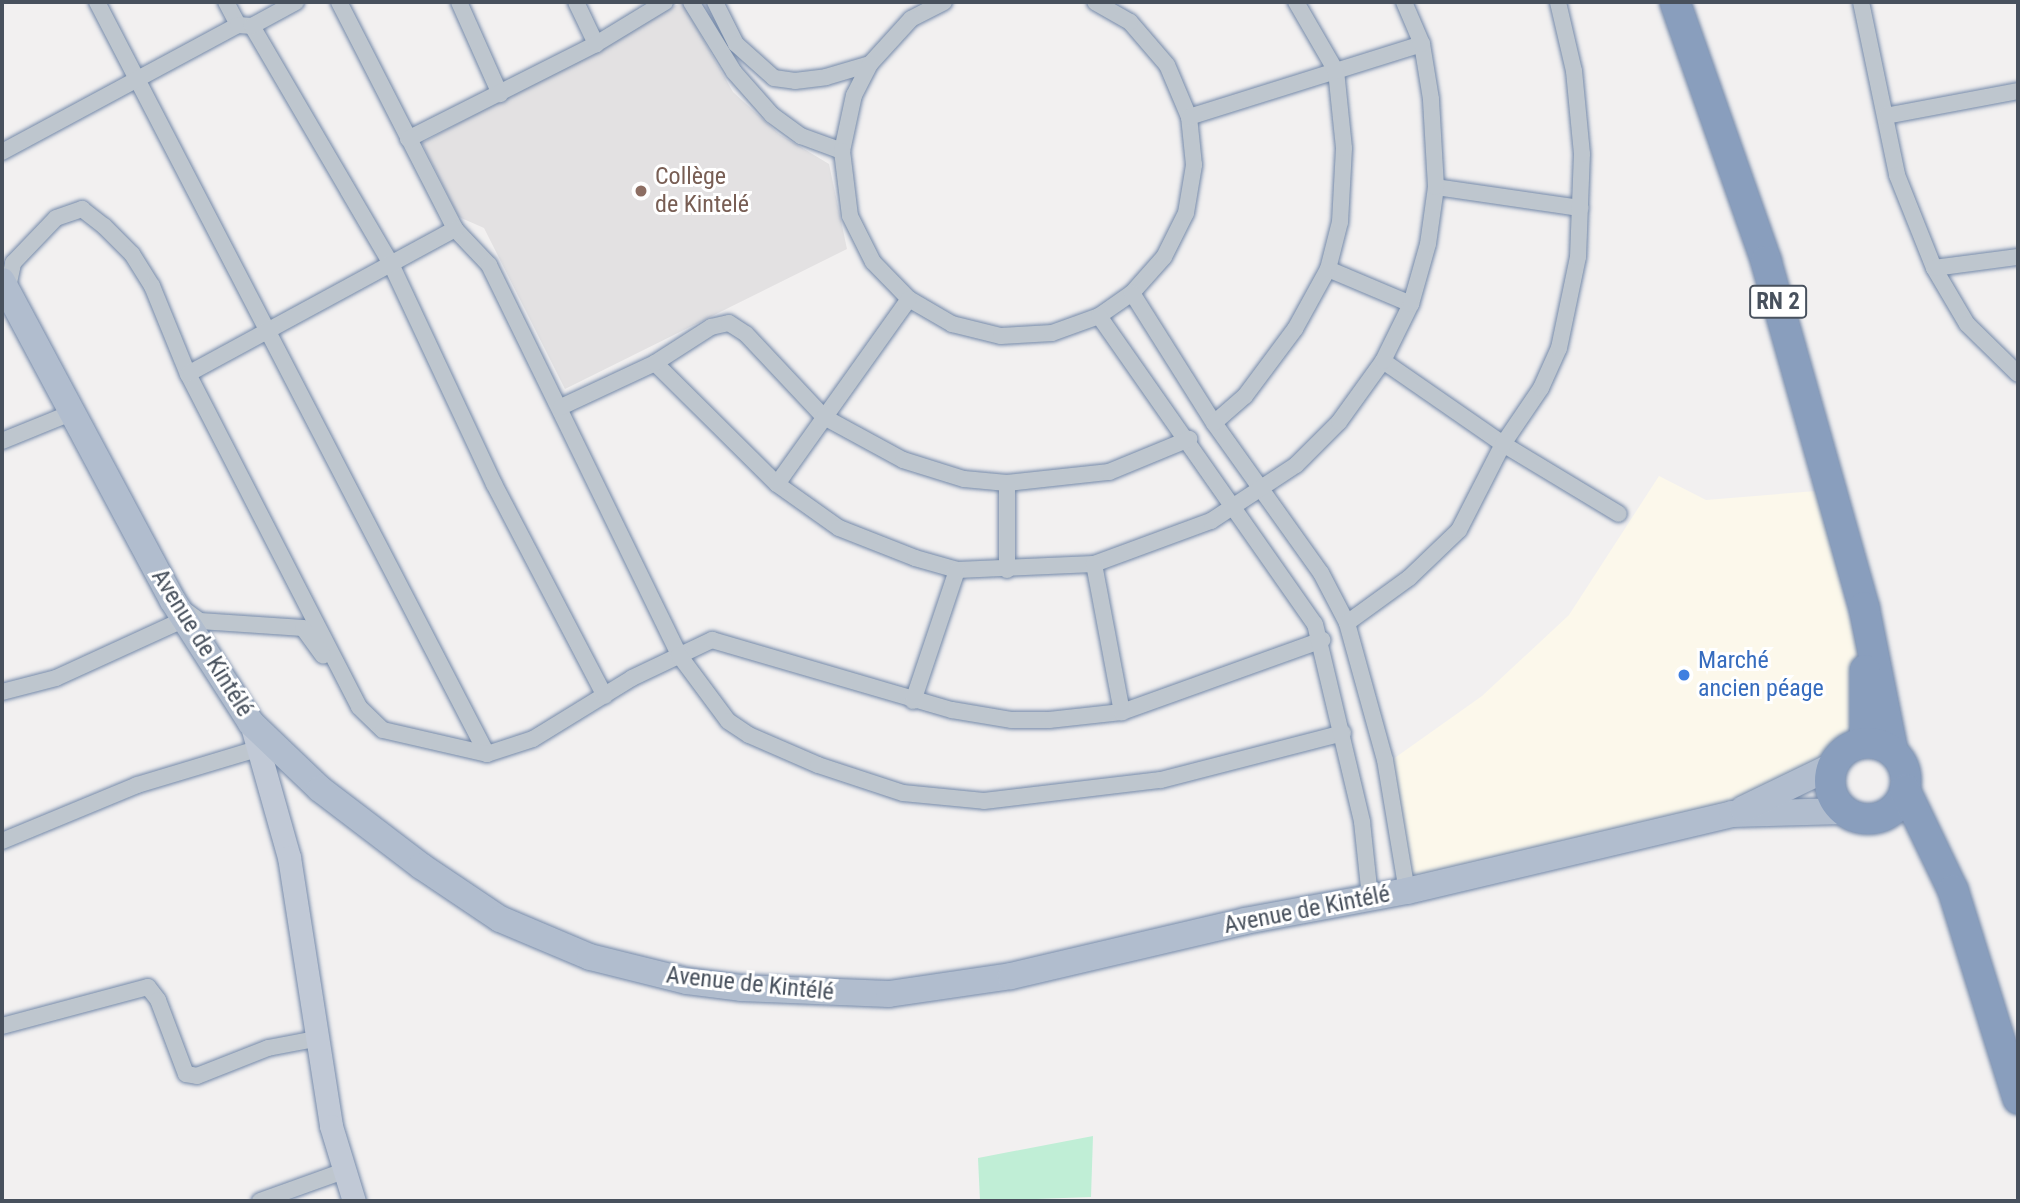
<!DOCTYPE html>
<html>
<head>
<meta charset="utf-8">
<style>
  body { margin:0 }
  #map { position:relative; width:2020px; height:1203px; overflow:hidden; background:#f2f0f0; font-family:"Roboto Condensed",sans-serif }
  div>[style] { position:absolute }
  .commercial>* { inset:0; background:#fcf8eb }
  .education>* { inset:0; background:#e3e1e2 }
  .green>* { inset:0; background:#c0eed6 }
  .roads { filter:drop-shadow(0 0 2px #7489a9) drop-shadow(0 0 2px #7489a9) }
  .street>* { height:16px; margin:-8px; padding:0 8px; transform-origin:8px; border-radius:8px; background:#bec6ce }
  .secondary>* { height:23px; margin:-11.5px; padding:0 11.5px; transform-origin:11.5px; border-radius:11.5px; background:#c1c9d6 }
  .primary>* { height:26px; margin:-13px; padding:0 13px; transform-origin:13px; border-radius:13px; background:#b1bdce }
  .highway>* { height:30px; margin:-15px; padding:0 15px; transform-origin:15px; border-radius:15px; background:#899ebd }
  .highway>.ring { margin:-15px; padding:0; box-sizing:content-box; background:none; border:30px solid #899ebd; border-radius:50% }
  .dots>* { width:19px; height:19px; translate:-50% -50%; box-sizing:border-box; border:4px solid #fff; border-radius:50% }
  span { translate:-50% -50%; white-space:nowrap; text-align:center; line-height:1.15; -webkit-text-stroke:6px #fff; paint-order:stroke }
  .shield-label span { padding:2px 5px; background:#fff; border:2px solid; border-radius:5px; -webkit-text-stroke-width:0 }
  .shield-label { font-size:23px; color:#48515d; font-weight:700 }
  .education-label { font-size:24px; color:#785e54 }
  .left { translate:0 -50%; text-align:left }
  .street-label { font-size:24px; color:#48515d }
  .shop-label { font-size:24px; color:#366cbe }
  .frame { position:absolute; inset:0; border:4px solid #48515d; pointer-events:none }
</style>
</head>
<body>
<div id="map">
  <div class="commercial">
    <div style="clip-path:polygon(1659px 476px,1706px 500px,1816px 491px,1859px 655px,1853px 715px,1847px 734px,1831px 760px,1735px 806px,1411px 886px,1389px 762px,1482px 696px,1569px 615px)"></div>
  </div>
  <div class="education">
    <div style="clip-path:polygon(682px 2px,733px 92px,779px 134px,829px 164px,847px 249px,565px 389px,484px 228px,459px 217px,422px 143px)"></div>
  </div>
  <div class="green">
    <div style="clip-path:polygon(1093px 1136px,1091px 1197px,980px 1201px,978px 1158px)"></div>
  </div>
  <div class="roads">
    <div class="street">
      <div style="left:97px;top:2px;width:847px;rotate:62.59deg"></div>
      <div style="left:487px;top:754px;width:48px;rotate:-18.1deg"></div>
      <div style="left:533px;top:739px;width:116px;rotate:-31.6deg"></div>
      <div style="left:632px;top:678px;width:89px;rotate:-25.4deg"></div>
      <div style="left:712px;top:640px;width:250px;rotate:16.3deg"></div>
      <div style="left:952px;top:710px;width:61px;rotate:9.5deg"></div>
      <div style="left:1012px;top:720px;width:37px"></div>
      <div style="left:1049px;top:720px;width:73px;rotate:-6.3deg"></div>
      <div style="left:1122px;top:712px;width:213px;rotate:-19.8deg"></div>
      <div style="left:226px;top:2px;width:26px;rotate:62deg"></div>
      <div style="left:339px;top:2px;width:255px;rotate:62.9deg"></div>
      <div style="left:455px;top:229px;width:50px;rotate:46.6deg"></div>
      <div style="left:489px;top:265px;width:434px;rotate:64deg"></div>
      <div style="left:679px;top:655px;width:82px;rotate:53.4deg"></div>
      <div style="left:728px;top:721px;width:25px;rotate:34deg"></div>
      <div style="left:749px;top:735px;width:75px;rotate:23.5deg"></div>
      <div style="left:818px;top:765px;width:89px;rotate:18.2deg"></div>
      <div style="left:903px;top:793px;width:81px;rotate:5.6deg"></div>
      <div style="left:984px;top:801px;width:178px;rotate:-6.8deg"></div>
      <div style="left:1161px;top:780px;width:188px;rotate:-14.5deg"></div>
      <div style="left:459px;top:2px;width:101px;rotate:66deg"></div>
      <div style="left:576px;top:2px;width:47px;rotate:64.5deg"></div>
      <div style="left:691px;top:2px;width:82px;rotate:58.4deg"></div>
      <div style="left:734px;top:72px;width:57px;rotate:48.5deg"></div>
      <div style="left:772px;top:115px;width:36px;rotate:36deg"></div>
      <div style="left:801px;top:136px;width:44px;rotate:20.1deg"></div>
      <div style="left:715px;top:2px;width:47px;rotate:63.4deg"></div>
      <div style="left:736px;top:44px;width:51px;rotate:41.8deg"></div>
      <div style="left:774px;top:78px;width:21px;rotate:8deg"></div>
      <div style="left:795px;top:81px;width:31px;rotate:-7deg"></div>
      <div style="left:826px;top:77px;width:46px;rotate:-16.5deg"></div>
      <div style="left:944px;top:2px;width:37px;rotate:153deg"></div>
      <div style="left:911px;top:19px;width:61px;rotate:132.3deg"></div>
      <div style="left:870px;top:64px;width:35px;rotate:117deg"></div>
      <div style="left:854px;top:95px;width:57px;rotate:102.1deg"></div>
      <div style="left:842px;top:151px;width:65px;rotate:83deg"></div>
      <div style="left:850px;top:216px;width:51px;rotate:63.4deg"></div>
      <div style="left:873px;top:262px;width:52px;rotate:45.8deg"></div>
      <div style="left:909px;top:299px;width:50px;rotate:30.2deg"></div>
      <div style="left:952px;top:324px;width:50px;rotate:13.8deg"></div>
      <div style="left:1001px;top:336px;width:51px;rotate:-3.4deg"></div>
      <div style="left:1052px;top:333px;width:50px;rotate:-19.9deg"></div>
      <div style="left:1099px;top:316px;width:40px;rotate:-34.9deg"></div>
      <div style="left:1132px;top:293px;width:48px;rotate:-48.4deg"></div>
      <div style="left:1164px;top:257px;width:49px;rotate:-63.4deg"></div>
      <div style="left:1186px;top:213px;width:49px;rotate:-80.5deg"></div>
      <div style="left:1194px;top:165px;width:48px;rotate:-95.9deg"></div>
      <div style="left:1189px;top:117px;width:56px;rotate:-112.9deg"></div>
      <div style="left:1167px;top:65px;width:57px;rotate:-130.7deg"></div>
      <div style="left:1130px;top:22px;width:40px;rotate:-150.3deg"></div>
      <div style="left:1861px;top:2px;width:177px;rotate:78.2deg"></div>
      <div style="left:1897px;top:175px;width:100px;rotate:68.3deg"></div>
      <div style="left:1934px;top:268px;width:65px;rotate:59.5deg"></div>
      <div style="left:1967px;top:324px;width:71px;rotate:44.4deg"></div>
      <div style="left:252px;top:26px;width:276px;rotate:59.7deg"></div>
      <div style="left:391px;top:264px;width:243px;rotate:64.9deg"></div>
      <div style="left:494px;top:484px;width:239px;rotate:62.4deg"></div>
      <div style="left:1886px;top:116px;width:134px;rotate:-10.7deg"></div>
      <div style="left:1189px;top:117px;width:244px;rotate:-17.4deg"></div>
      <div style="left:408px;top:139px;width:211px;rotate:-26.8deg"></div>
      <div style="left:596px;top:44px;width:81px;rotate:-31.3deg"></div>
      <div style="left:2px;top:152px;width:268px;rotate:-28.3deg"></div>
      <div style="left:238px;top:25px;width:14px;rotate:4deg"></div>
      <div style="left:252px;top:26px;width:50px;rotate:-28.6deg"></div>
      <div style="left:1436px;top:187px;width:146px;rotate:8.3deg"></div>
      <div style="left:1934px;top:268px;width:85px;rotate:-7.5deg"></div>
      <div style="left:1328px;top:269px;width:90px;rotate:22.9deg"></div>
      <div style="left:7px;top:292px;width:30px;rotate:-78deg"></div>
      <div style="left:13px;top:263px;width:62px;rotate:-46.3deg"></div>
      <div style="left:56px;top:218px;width:28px;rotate:-19deg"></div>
      <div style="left:82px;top:209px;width:28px;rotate:38deg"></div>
      <div style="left:104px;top:226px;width:40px;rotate:45deg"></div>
      <div style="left:132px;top:254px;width:38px;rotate:58deg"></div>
      <div style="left:152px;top:286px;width:95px;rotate:67.8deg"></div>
      <div style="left:188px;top:374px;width:374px;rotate:62.8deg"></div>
      <div style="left:359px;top:707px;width:33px;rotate:44deg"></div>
      <div style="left:383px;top:730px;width:107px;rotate:13deg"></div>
      <div style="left:1132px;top:293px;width:154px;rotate:57.8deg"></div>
      <div style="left:1214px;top:423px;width:184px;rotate:54.5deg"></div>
      <div style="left:1321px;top:573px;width:56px;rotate:62.5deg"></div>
      <div style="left:1347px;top:623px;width:142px;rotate:74.5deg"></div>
      <div style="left:1385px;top:760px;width:133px;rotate:80.5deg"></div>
      <div style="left:1099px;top:316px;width:376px;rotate:55deg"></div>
      <div style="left:1315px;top:624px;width:204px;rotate:76.6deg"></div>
      <div style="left:1362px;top:822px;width:75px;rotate:83.9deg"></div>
      <div style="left:1383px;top:361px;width:146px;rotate:34.7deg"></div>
      <div style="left:1503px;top:444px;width:135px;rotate:31.1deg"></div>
      <div style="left:655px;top:363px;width:172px;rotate:44.8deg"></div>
      <div style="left:777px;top:484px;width:76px;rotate:35.4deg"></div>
      <div style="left:839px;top:528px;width:82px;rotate:21.5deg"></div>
      <div style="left:915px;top:558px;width:44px;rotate:15.9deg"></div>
      <div style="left:957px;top:570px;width:137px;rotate:-2.5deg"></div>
      <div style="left:1094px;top:564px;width:125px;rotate:-20.2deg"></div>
      <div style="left:1211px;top:521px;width:102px;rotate:-33.4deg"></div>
      <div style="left:1296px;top:465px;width:61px;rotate:-45deg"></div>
      <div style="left:1339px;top:422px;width:75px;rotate:-54.2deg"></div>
      <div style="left:1383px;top:361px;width:64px;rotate:-63.8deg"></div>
      <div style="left:1411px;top:304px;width:62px;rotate:-74.2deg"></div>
      <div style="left:1428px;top:244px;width:58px;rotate:-82deg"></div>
      <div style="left:1436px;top:187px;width:88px;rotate:-93.3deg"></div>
      <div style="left:1431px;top:99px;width:56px;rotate:-99.3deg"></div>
      <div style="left:1422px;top:44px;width:46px;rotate:-113.2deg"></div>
      <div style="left:188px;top:374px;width:304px;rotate:-28.5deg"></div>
      <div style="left:561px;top:407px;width:104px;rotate:-25.1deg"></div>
      <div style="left:655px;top:363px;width:67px;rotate:-32.7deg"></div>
      <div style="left:711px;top:327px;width:18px;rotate:-13deg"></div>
      <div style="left:729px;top:323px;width:20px;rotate:33deg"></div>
      <div style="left:746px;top:334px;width:114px;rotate:46.8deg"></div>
      <div style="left:824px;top:417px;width:90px;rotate:28.6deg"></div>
      <div style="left:903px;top:460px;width:64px;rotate:17.3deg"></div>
      <div style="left:964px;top:479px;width:43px;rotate:5.3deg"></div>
      <div style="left:1007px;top:483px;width:103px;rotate:-6.2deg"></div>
      <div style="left:1109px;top:472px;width:87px;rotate:-22.4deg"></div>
      <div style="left:1214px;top:423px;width:41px;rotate:-41.1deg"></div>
      <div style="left:1245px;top:396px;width:84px;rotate:-53.3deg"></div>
      <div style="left:1295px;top:329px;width:68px;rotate:-61.2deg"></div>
      <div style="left:1328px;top:269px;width:49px;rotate:-75.7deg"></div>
      <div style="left:1340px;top:222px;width:74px;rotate:-86.9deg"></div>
      <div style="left:1344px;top:148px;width:77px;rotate:-95.9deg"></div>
      <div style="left:1336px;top:71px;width:80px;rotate:-120.1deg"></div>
      <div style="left:2px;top:441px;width:74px;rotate:-22.1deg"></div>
      <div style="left:1007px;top:483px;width:87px;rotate:90deg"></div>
      <div style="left:777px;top:484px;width:227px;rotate:-54.5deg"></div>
      <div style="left:1094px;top:564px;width:151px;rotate:79.3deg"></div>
      <div style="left:186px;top:611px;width:17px;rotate:36deg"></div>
      <div style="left:200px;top:621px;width:103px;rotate:3.9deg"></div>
      <div style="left:303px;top:628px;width:34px;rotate:54deg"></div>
      <div style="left:1347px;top:623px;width:77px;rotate:-36deg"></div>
      <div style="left:1409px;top:578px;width:69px;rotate:-43.8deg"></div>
      <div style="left:1459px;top:530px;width:97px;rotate:-62.9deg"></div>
      <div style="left:1503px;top:444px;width:68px;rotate:-55.8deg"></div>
      <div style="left:1541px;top:388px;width:44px;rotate:-65.8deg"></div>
      <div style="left:1559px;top:348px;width:93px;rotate:-78.2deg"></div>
      <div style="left:1578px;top:257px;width:103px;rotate:-87.8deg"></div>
      <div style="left:1582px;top:154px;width:83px;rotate:-95.5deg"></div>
      <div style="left:1574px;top:71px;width:71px;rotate:-103.1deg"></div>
      <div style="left:2px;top:692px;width:56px;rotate:-14.5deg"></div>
      <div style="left:56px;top:678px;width:142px;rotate:-24.6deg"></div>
      <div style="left:913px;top:701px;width:138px;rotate:-71.4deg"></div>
      <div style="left:2px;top:841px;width:146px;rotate:-22.5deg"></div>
      <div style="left:137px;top:785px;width:125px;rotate:-16.7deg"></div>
      <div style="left:2px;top:1026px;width:151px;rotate:-15deg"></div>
      <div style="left:148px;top:987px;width:16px;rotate:52deg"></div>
      <div style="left:158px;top:1000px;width:79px;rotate:69.3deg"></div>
      <div style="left:186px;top:1074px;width:11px;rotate:10deg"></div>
      <div style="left:197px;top:1076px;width:76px;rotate:-21.5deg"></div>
      <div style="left:268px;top:1048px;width:48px;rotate:-10.8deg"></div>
      <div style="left:260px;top:1201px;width:89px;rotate:-19.7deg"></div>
    </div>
    <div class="secondary">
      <div style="left:251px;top:723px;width:139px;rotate:74.2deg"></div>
      <div style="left:289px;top:857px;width:272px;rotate:81.1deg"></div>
      <div style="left:331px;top:1126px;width:78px;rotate:73deg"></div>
    </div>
    <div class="primary">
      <div style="left:2px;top:281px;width:363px;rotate:61.9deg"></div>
      <div style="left:173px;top:601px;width:145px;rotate:57.4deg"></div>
      <div style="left:251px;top:723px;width:95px;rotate:43.7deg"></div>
      <div style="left:320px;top:789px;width:127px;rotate:37.3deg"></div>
      <div style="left:421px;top:866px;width:95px;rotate:33.9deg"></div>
      <div style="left:500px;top:919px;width:98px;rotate:22.9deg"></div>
      <div style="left:590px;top:957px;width:100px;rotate:13.9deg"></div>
      <div style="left:687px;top:981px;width:54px;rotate:7.4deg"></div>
      <div style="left:741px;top:988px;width:148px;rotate:2.3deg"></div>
      <div style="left:889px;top:994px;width:123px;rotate:-8.4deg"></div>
      <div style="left:1011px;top:976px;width:240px;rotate:-13.2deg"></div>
      <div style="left:1245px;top:921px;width:165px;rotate:-10.5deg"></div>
      <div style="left:1407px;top:891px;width:334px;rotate:-13.3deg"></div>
      <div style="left:1732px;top:814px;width:113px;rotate:-1.5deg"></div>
      <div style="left:1743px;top:809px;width:101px;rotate:-25.8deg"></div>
    </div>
    <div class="highway">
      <div style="left:1675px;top:2px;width:275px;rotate:70.6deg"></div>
      <div style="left:1766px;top:261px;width:360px;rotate:74.2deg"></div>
      <div style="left:1864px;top:607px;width:148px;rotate:78.7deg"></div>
      <div style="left:1865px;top:743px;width:73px;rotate:-90deg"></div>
      <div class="ring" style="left:1830px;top:743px;width:46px;height:46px"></div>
      <div style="left:1905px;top:790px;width:111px;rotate:64.4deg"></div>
      <div style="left:1953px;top:890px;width:219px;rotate:72.7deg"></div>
    </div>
  </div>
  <div class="dots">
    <div style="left:641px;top:191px;background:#8d6e63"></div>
    <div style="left:1684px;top:675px;background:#3f7fe0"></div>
  </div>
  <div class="shield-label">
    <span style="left:1778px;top:302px">RN 2</span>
  </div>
  <div class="education-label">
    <span class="left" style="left:655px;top:191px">Collège<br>de Kintelé</span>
  </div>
  <div class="street-label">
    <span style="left:202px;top:643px;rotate:58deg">Avenue de Kintélé</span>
    <span style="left:1307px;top:910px;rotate:-11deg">Avenue de Kintélé</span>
    <span style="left:750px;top:984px;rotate:6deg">Avenue de Kintélé</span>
  </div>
  <div class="shop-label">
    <span class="left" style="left:1698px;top:675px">Marché<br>ancien péage</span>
  </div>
  <div class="frame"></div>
</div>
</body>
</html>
